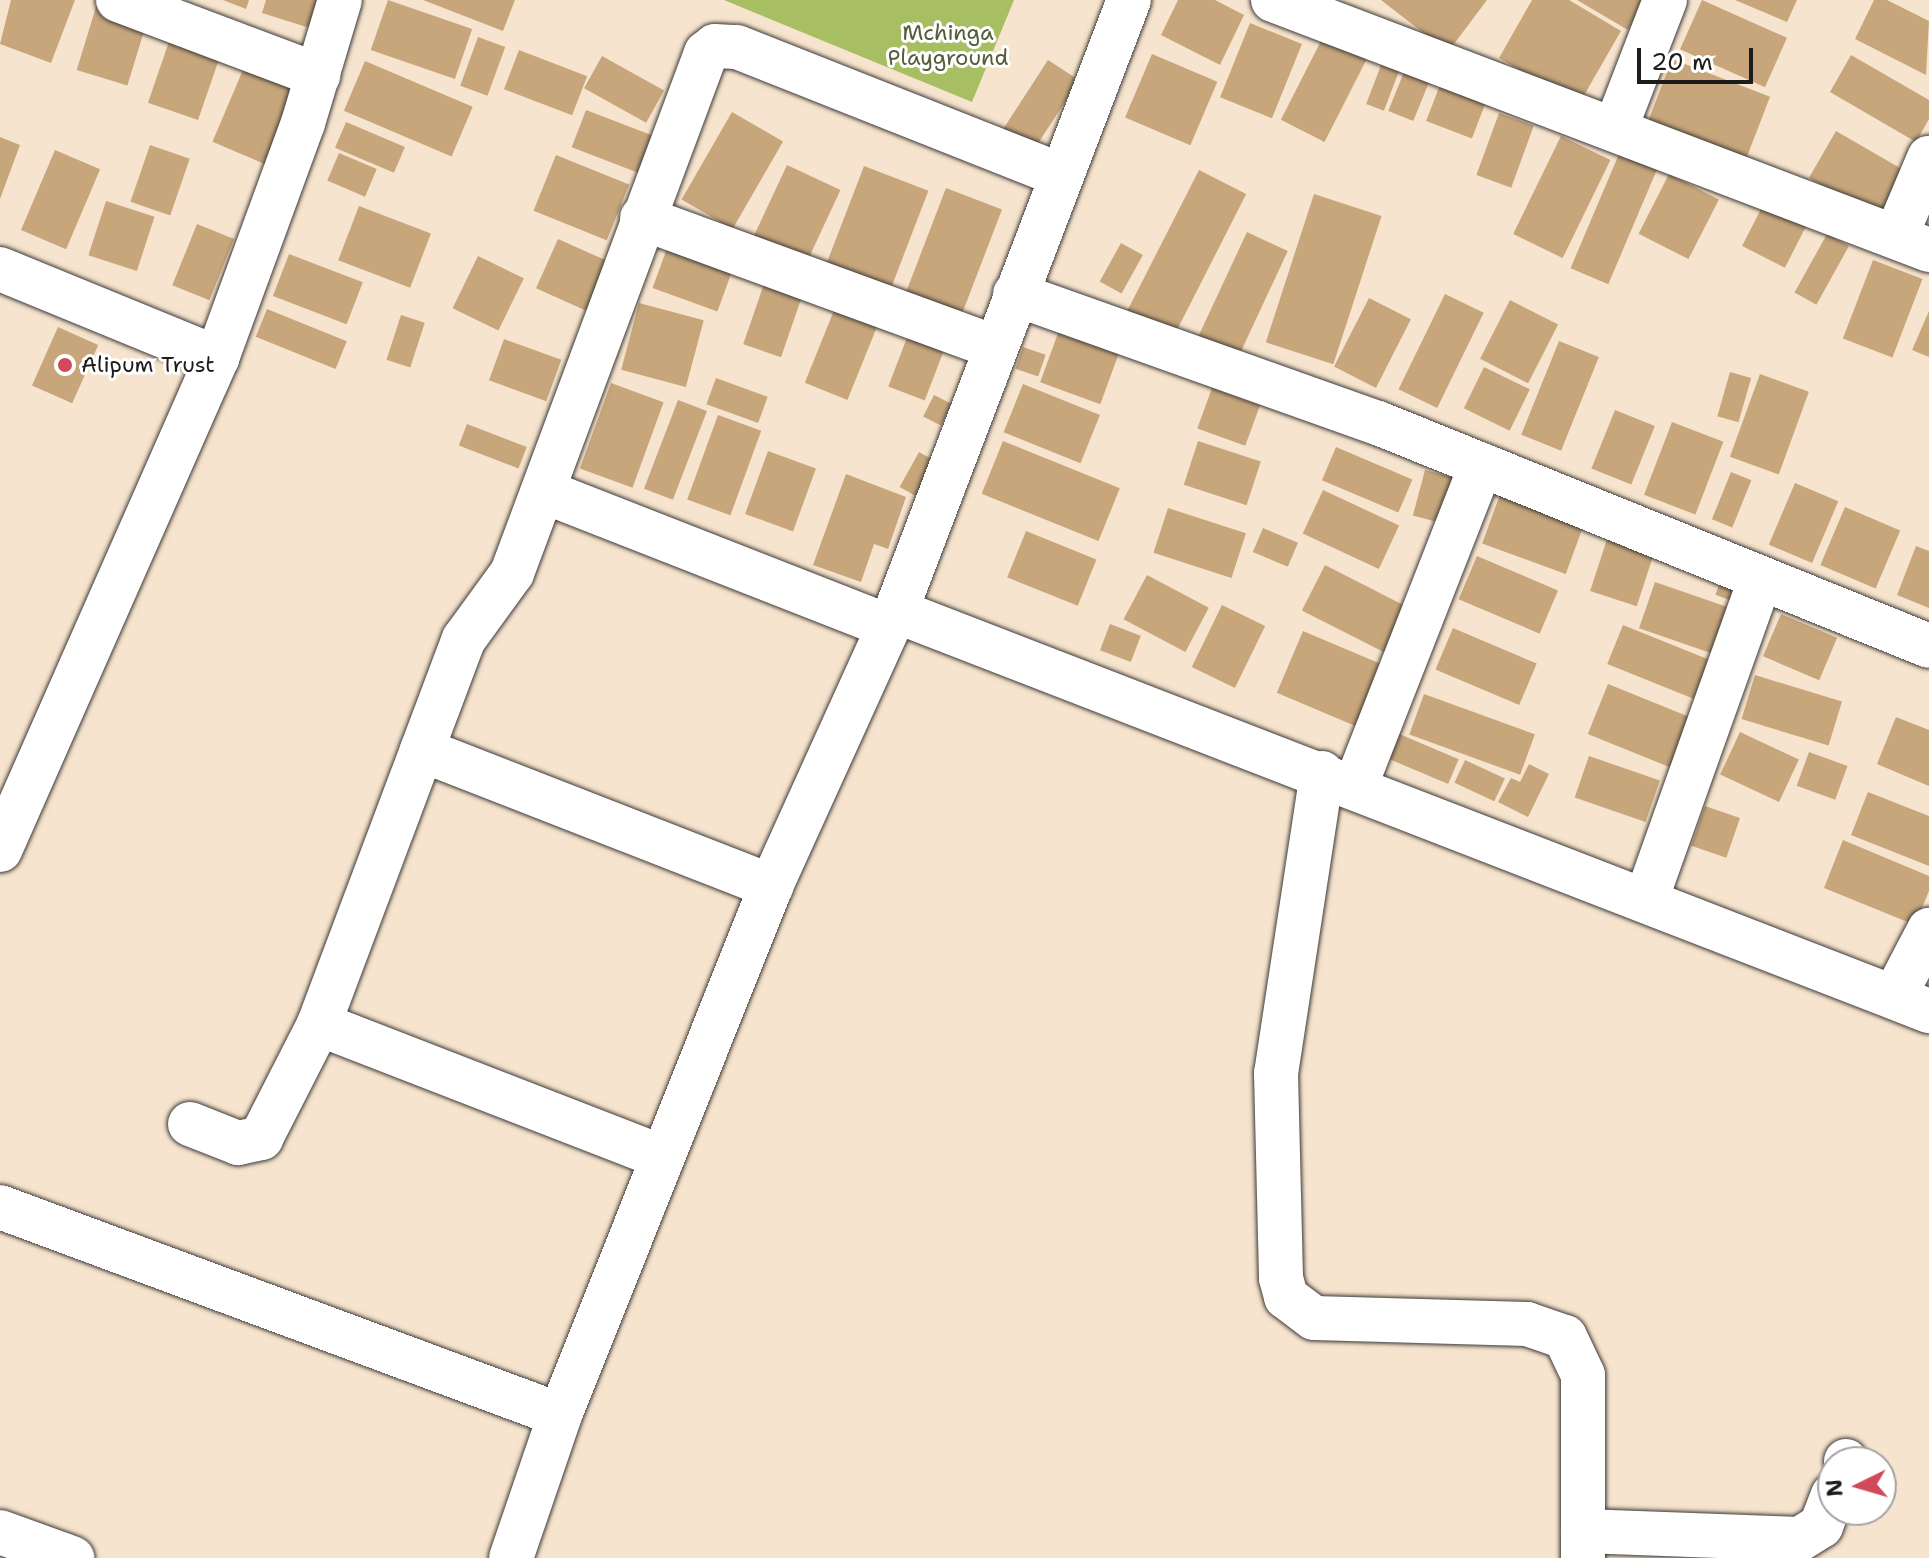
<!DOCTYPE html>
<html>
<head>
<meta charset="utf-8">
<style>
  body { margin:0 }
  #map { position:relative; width:1929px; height:1558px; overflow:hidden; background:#f7e4ce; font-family:"Shantell Sans",sans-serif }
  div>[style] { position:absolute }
  .green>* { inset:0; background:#a8be63 }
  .building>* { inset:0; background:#c7a67b; transform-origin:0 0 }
  .roads { filter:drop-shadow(0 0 2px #3d3a37) drop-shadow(0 0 2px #3d3a37) }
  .street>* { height:44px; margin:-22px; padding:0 22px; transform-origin:22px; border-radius:22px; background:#fff }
  .dots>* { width:22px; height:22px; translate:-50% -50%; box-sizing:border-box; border:4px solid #fff; border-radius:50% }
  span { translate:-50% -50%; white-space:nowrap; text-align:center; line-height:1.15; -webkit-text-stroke:6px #fff; paint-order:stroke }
  .park-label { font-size:22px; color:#545d38 }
  .poi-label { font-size:22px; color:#1c1c1c }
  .left { translate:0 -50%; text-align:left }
  .north { position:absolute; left:1817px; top:1446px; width:80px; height:80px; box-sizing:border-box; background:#fff; border:2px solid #a4a4a4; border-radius:50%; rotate:265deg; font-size:22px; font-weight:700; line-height:32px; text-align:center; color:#1c1c1c }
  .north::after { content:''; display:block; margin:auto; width:28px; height:36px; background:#d1495b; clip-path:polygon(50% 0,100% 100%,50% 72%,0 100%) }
  .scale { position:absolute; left:1637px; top:48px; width:116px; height:36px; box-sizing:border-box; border:4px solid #1c1c1c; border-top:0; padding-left:10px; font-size:24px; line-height:28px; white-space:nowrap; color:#1c1c1c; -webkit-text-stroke:6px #fff; paint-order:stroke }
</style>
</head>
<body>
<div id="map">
  <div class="green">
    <div style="clip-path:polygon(724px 0,1014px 0,972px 102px)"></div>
  </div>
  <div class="building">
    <div style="clip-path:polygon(11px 0,75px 0,51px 63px,0 44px)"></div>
    <div style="clip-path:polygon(223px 0,249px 0,246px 9px)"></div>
    <div style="clip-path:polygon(266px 0,325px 0,316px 30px,262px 13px)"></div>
    <div style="left:388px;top:0;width:89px;height:53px;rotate:19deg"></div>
    <div style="clip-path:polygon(423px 0,515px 0,503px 31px)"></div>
    <div style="clip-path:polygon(1178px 0,1215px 0,1244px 15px,1220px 65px,1161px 35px)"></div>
    <div style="clip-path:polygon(1381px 0,1487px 0,1448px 52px)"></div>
    <div style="clip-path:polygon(1532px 0,1569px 0,1621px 31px,1579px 104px,1499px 58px)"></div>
    <div style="clip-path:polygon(1577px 0,1645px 0,1628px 30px)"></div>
    <div style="left:1702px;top:0;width:93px;height:54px;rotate:24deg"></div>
    <div style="clip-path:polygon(1735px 0,1797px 0,1787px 22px)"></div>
    <div style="clip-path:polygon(1874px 0,1887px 0,1929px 21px,1926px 75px,1855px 39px)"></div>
    <div style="left:96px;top:7px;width:53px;height:66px;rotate:17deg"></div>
    <div style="left:1250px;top:23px;width:56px;height:80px;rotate:22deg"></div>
    <div style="left:173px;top:30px;width:53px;height:77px;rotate:19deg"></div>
    <div style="left:1324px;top:35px;width:49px;height:95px;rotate:27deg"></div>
    <div style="left:478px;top:37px;width:29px;height:52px;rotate:20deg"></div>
    <div style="left:519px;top:50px;width:73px;height:42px;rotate:21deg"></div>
    <div style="left:1152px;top:54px;width:71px;height:69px;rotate:23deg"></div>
    <div style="clip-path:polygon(1851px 55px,1929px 100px,1929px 119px,1916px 142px,1830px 92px)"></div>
    <div style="left:602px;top:56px;width:71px;height:37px;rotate:29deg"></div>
    <div style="left:248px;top:58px;width:58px;height:91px;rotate:23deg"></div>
    <div style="left:1672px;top:59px;width:105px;height:73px;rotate:21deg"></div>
    <div style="left:1048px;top:60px;width:37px;height:85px;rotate:33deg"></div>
    <div style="left:1383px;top:60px;width:19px;height:47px;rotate:21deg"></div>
    <div style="left:365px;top:61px;width:117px;height:54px;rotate:23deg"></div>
    <div style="left:1404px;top:72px;width:27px;height:42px;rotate:22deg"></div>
    <div style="left:1443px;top:77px;width:49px;height:47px;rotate:21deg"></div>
    <div style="left:586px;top:110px;width:74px;height:40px;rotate:21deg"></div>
    <div style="left:732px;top:112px;width:59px;height:101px;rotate:30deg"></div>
    <div style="left:1499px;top:113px;width:37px;height:66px;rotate:20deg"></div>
    <div style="left:346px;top:122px;width:64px;height:28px;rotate:23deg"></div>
    <div style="left:1836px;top:131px;width:81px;height:54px;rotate:30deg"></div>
    <div style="left:1561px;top:136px;width:55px;height:109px;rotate:26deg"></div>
    <div style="clip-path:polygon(0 137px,20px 145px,0 199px)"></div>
    <div style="left:150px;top:145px;width:42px;height:60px;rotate:19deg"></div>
    <div style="left:55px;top:150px;width:49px;height:87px;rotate:23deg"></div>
    <div style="left:339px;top:153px;width:41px;height:30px;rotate:23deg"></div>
    <div style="left:1619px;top:154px;width:41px;height:124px;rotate:23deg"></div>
    <div style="left:556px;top:155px;width:79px;height:60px;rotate:22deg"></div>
    <div style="left:787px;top:165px;width:59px;height:82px;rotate:25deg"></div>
    <div style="left:864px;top:166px;width:69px;height:114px;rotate:21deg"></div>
    <div style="left:1199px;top:170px;width:53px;height:166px;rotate:27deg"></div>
    <div style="left:1669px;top:174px;width:56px;height:67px;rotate:27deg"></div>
    <div style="left:946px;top:188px;width:60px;height:125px;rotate:21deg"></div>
    <div style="left:1314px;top:194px;width:71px;height:156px;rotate:18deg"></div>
    <div style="left:106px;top:201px;width:51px;height:57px;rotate:18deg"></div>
    <div style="left:1763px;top:205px;width:48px;height:46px;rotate:27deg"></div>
    <div style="left:359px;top:206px;width:77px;height:58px;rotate:21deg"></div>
    <div style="left:197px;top:224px;width:40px;height:66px;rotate:22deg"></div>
    <div style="left:1247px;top:232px;width:45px;height:118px;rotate:25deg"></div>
    <div style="left:1827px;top:234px;width:25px;height:67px;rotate:29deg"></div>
    <div style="left:558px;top:239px;width:58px;height:54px;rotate:24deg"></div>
    <div style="left:670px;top:240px;width:69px;height:51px;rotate:20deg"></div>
    <div style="left:1121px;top:243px;width:25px;height:44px;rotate:29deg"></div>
    <div style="left:289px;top:254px;width:79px;height:45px;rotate:21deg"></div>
    <div style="left:478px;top:256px;width:51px;height:58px;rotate:26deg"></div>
    <div style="left:1873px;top:260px;width:53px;height:84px;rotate:21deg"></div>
    <div style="left:766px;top:278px;width:40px;height:70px;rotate:19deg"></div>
    <div style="left:1445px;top:294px;width:43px;height:106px;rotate:26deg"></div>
    <div style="left:1369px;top:298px;width:47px;height:77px;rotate:27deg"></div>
    <div style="left:1510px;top:300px;width:54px;height:66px;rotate:27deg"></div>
    <div style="left:639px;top:303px;width:67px;height:69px;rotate:15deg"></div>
    <div style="left:837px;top:303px;width:46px;height:86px;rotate:22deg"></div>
    <div style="left:267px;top:309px;width:86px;height:30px;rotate:22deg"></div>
    <div style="clip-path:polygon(1929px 311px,1929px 357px,1912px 350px)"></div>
    <div style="left:401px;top:315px;width:25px;height:47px;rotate:18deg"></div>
    <div style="left:913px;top:322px;width:39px;height:69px;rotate:21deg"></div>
    <div style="left:1061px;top:325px;width:64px;height:61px;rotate:20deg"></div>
    <div style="left:58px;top:327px;width:44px;height:64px;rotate:24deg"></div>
    <div style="left:504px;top:339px;width:61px;height:44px;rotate:20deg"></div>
    <div style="left:1559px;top:341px;width:43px;height:101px;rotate:22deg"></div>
    <div style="left:1023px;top:347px;width:24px;height:23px;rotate:19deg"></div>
    <div style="left:1484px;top:367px;width:51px;height:46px;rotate:26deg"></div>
    <div style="left:1730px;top:372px;width:22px;height:46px;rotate:16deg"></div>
    <div style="left:1760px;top:374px;width:52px;height:88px;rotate:20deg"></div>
    <div style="left:716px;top:378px;width:55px;height:28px;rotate:20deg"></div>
    <div style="left:611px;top:383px;width:56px;height:91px;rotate:20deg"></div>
    <div style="left:1023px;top:384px;width:83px;height:52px;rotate:22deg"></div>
    <div style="left:1212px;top:388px;width:51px;height:43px;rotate:20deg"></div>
    <div style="left:934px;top:395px;width:20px;height:24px;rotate:27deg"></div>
    <div style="left:678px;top:400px;width:31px;height:95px;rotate:21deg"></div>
    <div style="left:1615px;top:410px;width:43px;height:63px;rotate:22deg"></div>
    <div style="left:718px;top:415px;width:46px;height:90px;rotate:20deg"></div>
    <div style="left:1672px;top:422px;width:55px;height:78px;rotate:21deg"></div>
    <div style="left:467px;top:424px;width:64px;height:23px;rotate:21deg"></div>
    <div style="left:1003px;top:441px;width:126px;height:57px;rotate:22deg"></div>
    <div style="left:1198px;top:441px;width:66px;height:46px;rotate:18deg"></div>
    <div style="left:1336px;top:447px;width:83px;height:36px;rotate:23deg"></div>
    <div style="left:768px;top:451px;width:51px;height:67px;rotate:20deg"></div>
    <div style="left:919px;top:452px;width:21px;height:40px;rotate:29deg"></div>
    <div style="left:1425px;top:470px;width:30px;height:47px;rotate:15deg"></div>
    <div style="left:1731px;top:472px;width:22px;height:51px;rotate:22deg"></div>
    <div style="clip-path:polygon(846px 474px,906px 497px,888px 549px,874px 544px,861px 582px,813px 565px)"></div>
    <div style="left:1795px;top:483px;width:47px;height:67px;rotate:23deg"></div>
    <div style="left:1502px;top:489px;width:89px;height:58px;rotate:20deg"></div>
    <div style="left:1323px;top:490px;width:84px;height:48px;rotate:25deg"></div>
    <div style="left:1845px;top:507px;width:60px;height:63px;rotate:23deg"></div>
    <div style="left:1168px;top:508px;width:82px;height:47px;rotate:18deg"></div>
    <div style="left:1263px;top:528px;width:38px;height:26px;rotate:23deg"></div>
    <div style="left:1026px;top:531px;width:76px;height:50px;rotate:22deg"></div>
    <div style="left:1609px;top:533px;width:49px;height:61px;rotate:18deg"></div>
    <div style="clip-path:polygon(1916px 546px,1929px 551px,1929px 608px,1897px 595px)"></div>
    <div style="left:1477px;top:556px;width:88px;height:47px;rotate:23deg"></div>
    <div style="left:1325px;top:565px;width:94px;height:51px;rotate:27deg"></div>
    <div style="left:1147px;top:575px;width:70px;height:50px;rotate:28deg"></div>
    <div style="left:1722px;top:577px;width:29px;height:19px;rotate:20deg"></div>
    <div style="left:1655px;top:582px;width:78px;height:49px;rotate:19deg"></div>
    <div style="left:1222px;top:605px;width:48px;height:69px;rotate:26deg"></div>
    <div style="left:1781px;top:614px;width:61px;height:46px;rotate:23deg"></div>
    <div style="left:1110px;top:624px;width:33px;height:28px;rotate:21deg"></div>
    <div style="left:1623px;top:625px;width:93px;height:42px;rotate:22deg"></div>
    <div style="left:1453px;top:628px;width:91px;height:45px;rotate:23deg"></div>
    <div style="left:1303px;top:631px;width:93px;height:67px;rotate:23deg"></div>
    <div style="left:1755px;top:675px;width:91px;height:46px;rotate:17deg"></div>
    <div style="left:1608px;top:684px;width:90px;height:54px;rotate:22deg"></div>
    <div style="left:1424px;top:694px;width:118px;height:43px;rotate:20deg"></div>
    <div style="clip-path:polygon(1896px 717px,1929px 730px,1929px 786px,1877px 764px)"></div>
    <div style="left:1740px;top:732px;width:65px;height:47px;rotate:25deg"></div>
    <div style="left:1397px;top:733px;width:67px;height:27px;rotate:23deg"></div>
    <div style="left:1809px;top:752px;width:41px;height:36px;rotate:20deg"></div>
    <div style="left:1589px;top:756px;width:75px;height:44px;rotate:19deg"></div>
    <div style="left:1465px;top:760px;width:44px;height:25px;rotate:25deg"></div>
    <div style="clip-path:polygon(1529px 764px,1549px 774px,1528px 817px,1498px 802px,1511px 778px,1520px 782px)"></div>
    <div style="clip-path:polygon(1868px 792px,1929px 816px,1929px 866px,1851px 835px)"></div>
    <div style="left:1705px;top:806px;width:37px;height:42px;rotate:19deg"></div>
    <div style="clip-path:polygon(1843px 840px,1929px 876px,1929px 891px,1915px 925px,1824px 888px)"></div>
  </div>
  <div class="roads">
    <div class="street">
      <div style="left:118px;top:0;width:214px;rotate:20.6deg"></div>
      <div style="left:1273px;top:0;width:702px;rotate:20.86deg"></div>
      <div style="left:1616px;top:127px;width:136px;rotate:-68.9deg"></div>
      <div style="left:642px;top:218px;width:375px;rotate:20.1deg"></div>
      <div style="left:1896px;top:236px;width:85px;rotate:-67.1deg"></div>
      <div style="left:0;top:269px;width:235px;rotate:22.3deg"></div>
      <div style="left:1015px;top:294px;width:385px;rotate:19.6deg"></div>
      <div style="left:1378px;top:423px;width:594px;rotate:22.03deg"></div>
      <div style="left:543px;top:491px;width:370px;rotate:21.4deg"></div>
      <div style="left:896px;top:611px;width:1108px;rotate:21.17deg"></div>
      <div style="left:422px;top:750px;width:375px;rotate:21.3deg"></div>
      <div style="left:1322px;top:773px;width:304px;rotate:98.7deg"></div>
      <div style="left:1276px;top:1073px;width:205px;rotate:88.6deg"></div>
      <div style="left:1281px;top:1278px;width:20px;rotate:75deg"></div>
      <div style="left:1286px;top:1297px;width:35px;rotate:37deg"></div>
      <div style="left:1314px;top:1318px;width:213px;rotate:1.6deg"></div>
      <div style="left:1527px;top:1324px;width:40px;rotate:18.9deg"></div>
      <div style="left:1565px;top:1337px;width:42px;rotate:64.7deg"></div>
      <div style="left:1583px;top:1375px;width:183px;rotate:90deg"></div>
      <div style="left:1355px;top:787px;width:346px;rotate:-68.6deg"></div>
      <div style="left:0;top:850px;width:538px;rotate:-66.2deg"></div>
      <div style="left:217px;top:358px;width:250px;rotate:-69.9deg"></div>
      <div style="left:303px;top:123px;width:128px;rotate:-73.3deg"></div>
      <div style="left:1646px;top:900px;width:341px;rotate:-70.4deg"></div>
      <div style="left:1894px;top:997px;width:76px;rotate:-62.4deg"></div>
      <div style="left:319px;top:1024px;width:368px;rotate:21.2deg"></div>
      <div style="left:190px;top:1124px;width:52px;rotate:21.6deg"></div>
      <div style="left:238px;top:1143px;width:24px;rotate:-12deg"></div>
      <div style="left:261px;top:1138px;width:128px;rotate:-63deg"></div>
      <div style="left:319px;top:1024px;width:411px;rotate:-69.4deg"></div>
      <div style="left:464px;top:639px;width:82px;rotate:-54deg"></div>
      <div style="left:512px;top:573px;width:555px;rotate:-69.54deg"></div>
      <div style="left:706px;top:53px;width:11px;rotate:-38deg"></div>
      <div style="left:715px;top:46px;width:22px;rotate:3deg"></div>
      <div style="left:737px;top:47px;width:348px;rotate:21.6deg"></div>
      <div style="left:0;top:1207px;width:597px;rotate:20.38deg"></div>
      <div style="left:1846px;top:1462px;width:1px;rotate:-90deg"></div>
      <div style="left:1583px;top:1531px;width:217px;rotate:2.1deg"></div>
      <div style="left:1800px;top:1539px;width:25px;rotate:-32deg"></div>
      <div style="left:1821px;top:1526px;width:33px;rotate:-69deg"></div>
      <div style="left:0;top:1532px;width:77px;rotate:19.9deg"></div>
      <div style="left:511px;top:1558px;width:151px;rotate:-71.1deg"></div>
      <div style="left:560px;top:1415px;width:570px;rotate:-68.25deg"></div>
      <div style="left:771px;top:886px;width:302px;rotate:-65.6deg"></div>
      <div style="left:896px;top:611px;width:654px;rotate:-69.13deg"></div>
    </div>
  </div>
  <div class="dots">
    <div style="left:65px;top:365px;background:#d1495b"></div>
  </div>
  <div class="park-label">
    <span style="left:948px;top:45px">Mchinga<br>Playground</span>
  </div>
  <div class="poi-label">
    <span class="left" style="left:81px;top:365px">Alipum Trust</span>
  </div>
  <div class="north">N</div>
  <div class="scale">20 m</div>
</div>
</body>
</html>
